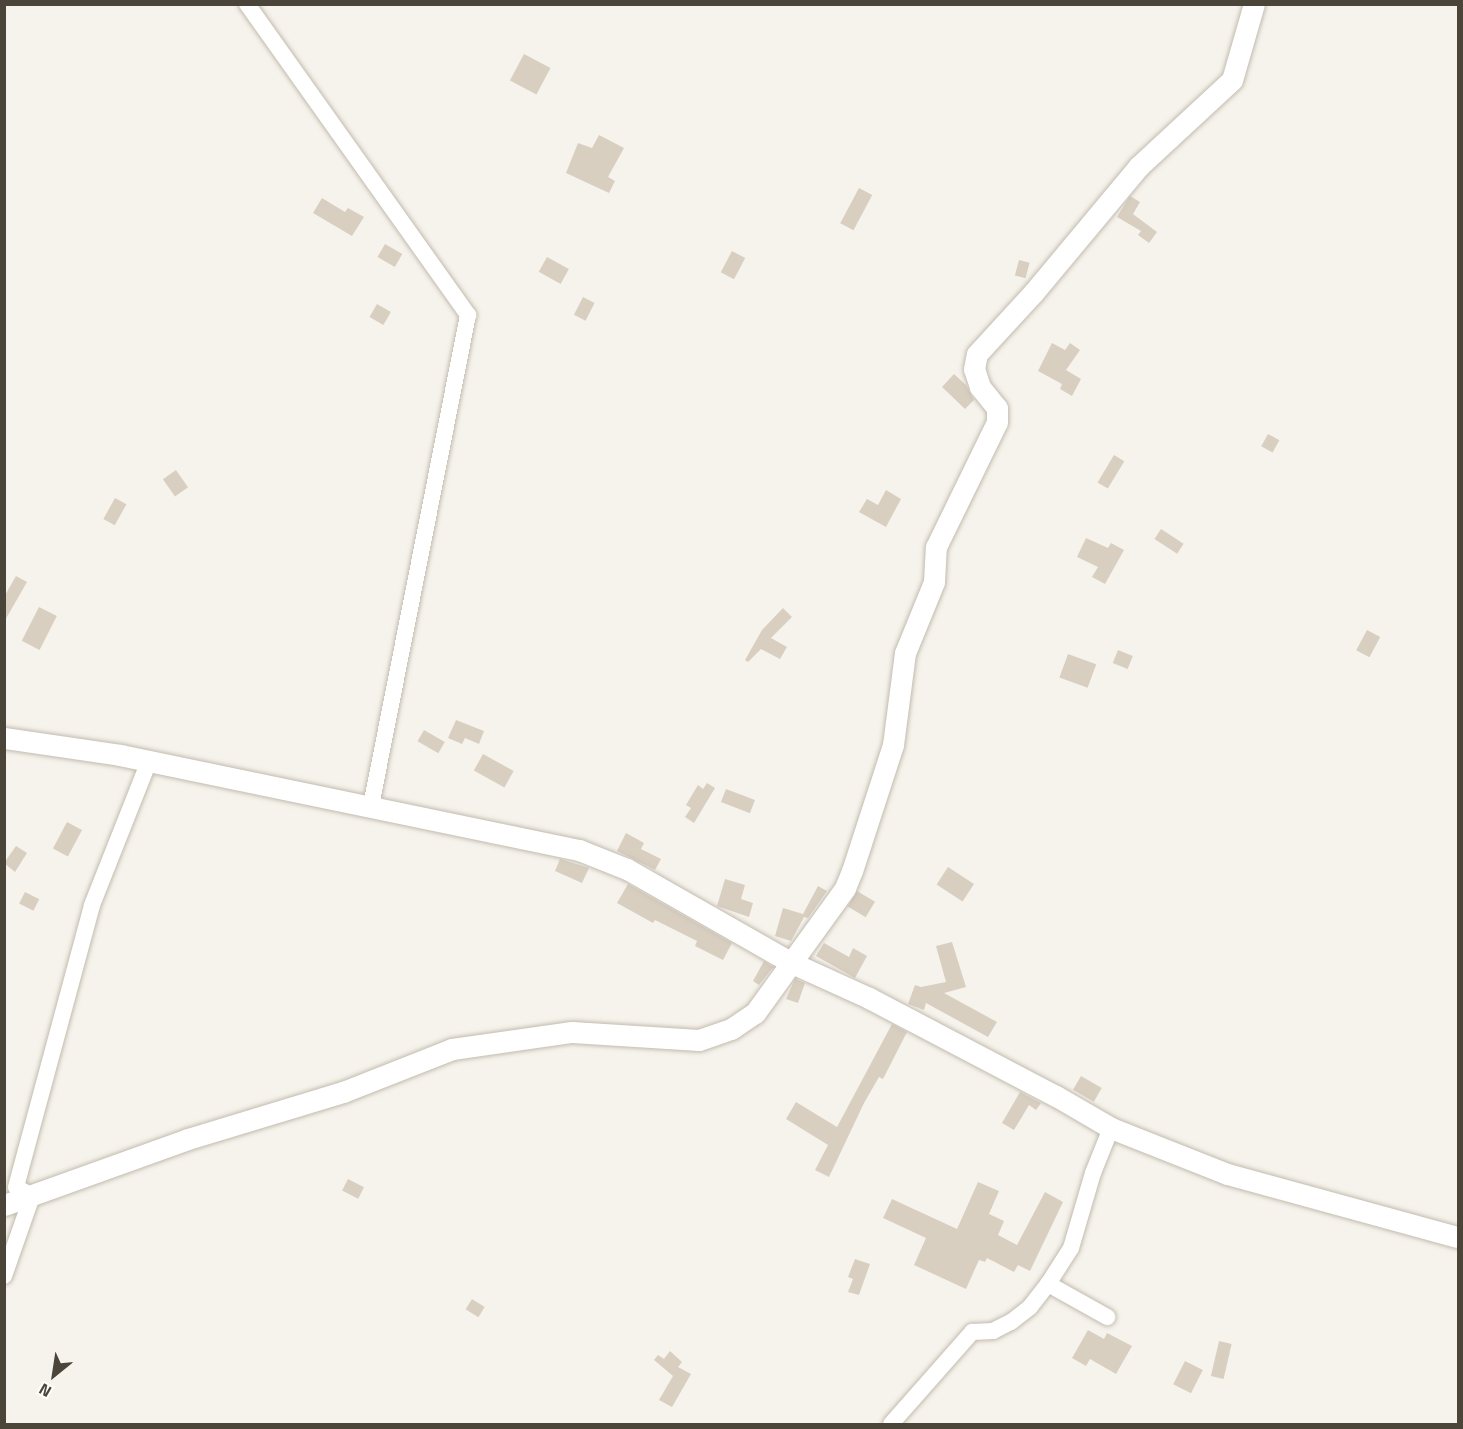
<!DOCTYPE html>
<html>
<head>
<meta charset="utf-8">
<style>
  body { margin:0 }
  #map { position:relative; width:1463px; height:1429px; overflow:hidden; background:#f6f3ec; font-family:"Titillium Web",sans-serif }
  div>[style] { position:absolute }
  .building>* { inset:0; background:#d8cfc1; transform-origin:0 0 }
  .roads { filter:drop-shadow(0 0 2px #c2bbae) drop-shadow(0 0 2px #c2bbae) }
  .minor>* { height:16px; margin:-8px; padding:0 8px; transform-origin:8px; border-radius:8px; background:#fff }
  .tertiary>* { height:21px; margin:-10.5px; padding:0 10.5px; transform-origin:10.5px; border-radius:10.5px; background:#fff }
  span { translate:-50% -50%; white-space:nowrap; text-align:center; line-height:1.15; -webkit-text-stroke:6px #fff; paint-order:stroke }
  .frame { position:absolute; inset:0; border:6px solid #4b4439; pointer-events:none }
  .north { position:absolute; left:24px; top:1345px; width:60px; height:60px; -webkit-text-stroke:4px #fff; paint-order:stroke; rotate:210deg; font-size:16px; font-weight:700; line-height:24px; text-align:center; color:#4b4439 }
  .north::after { content:''; display:block; margin:auto; width:21px; height:27px; background:#4b4439; clip-path:polygon(50% 0,100% 100%,50% 72%,0 100%) }
</style>
</head>
<body>
<div id="map">
  <div class="building">
    <div style="left:524px;top:54px;width:30px;height:30px;rotate:28deg"></div>
    <div style="clip-path:polygon(599px 135px,624px 148px,608px 177px,615px 181px,609px 193px,566px 173px,578px 143px,592px 148px)"></div>
    <div style="left:859px;top:188px;width:15px;height:40px;rotate:28deg"></div>
    <div style="clip-path:polygon(1130px 196px,1140px 202px,1133px 214px,1157px 232px,1149px 243px,1138px 235px,1141px 231px,1117px 217px)"></div>
    <div style="clip-path:polygon(322px 198px,345px 212px,348px 208px,364px 217px,352px 236px,313px 213px)"></div>
    <div style="left:385px;top:244px;width:20px;height:15px;rotate:30deg"></div>
    <div style="left:732px;top:251px;width:15px;height:24px;rotate:28deg"></div>
    <div style="left:547px;top:257px;width:25px;height:17px;rotate:29deg"></div>
    <div style="left:1019px;top:260px;width:11px;height:16px;rotate:15deg"></div>
    <div style="left:583px;top:297px;width:13px;height:20px;rotate:27deg"></div>
    <div style="left:377px;top:304px;width:16px;height:15px;rotate:30deg"></div>
    <div style="clip-path:polygon(1052px 343px,1065px 350px,1070px 343px,1080px 350px,1066px 370px,1081px 379px,1072px 396px,1060px 389px,1062px 384px,1038px 371px)"></div>
    <div style="clip-path:polygon(954px 374px,966px 385px,974px 400px,965px 409px,942px 387px)"></div>
    <div style="left:1268px;top:434px;width:13px;height:14px;rotate:29deg"></div>
    <div style="left:1114px;top:455px;width:12px;height:32px;rotate:31deg"></div>
    <div style="left:176px;top:470px;width:21px;height:16px;rotate:55deg"></div>
    <div style="clip-path:polygon(886px 490px,901px 499px,886px 527px,859px 512px,867px 499px,878px 505px)"></div>
    <div style="left:115px;top:498px;width:13px;height:24px;rotate:29deg"></div>
    <div style="left:1161px;top:529px;width:27px;height:12px;rotate:33deg"></div>
    <div style="clip-path:polygon(1086px 538px,1108px 548px,1111px 543px,1124px 550px,1105px 584px,1092px 577px,1098px 567px,1077px 557px)"></div>
    <div style="clip-path:polygon(16px 576px,27px 582px,4px 622px,4px 597px)"></div>
    <div style="left:39px;top:607px;width:20px;height:38px;rotate:27deg"></div>
    <div style="clip-path:polygon(783px 608px,792px 617px,771px 638px,787px 647px,780px 659px,761px 649px,748px 662px,745px 660px,762px 630px)"></div>
    <div style="left:1367px;top:630px;width:15px;height:23px;rotate:28deg"></div>
    <div style="left:1118px;top:650px;width:16px;height:14px;rotate:22deg"></div>
    <div style="left:1068px;top:654px;width:30px;height:25px;rotate:20deg"></div>
    <div style="clip-path:polygon(456px 720px,484px 731px,479px 744px,465px 738px,462px 744px,448px 738px)"></div>
    <div style="left:424px;top:730px;width:24px;height:13px;rotate:30deg"></div>
    <div style="left:483px;top:754px;width:35px;height:19px;rotate:29deg"></div>
    <div style="clip-path:polygon(707px 783px,715px 788px,694px 823px,685px 817px,691px 808px,686px 805px,698px 785px,703px 789px)"></div>
    <div style="left:726px;top:789px;width:31px;height:14px;rotate:21deg"></div>
    <div style="left:67px;top:822px;width:17px;height:30px;rotate:28deg"></div>
    <div style="clip-path:polygon(626px 833px,644px 843px,641px 849px,661px 859px,655px 870px,617px 851px)"></div>
    <div style="clip-path:polygon(16px 846px,27px 853px,15px 872px,4px 863px)"></div>
    <div style="clip-path:polygon(560px 859px,589px 868px,582px 883px,555px 871px)"></div>
    <div style="left:948px;top:867px;width:31px;height:21px;rotate:33deg"></div>
    <div style="clip-path:polygon(725px 879px,745px 885px,741px 899px,753px 903px,749px 917px,717px 906px)"></div>
    <div style="clip-path:polygon(628px 884px,732px 943px,723px 960px,695px 946px,697px 941px,655px 920px,653px 923px,617px 903px)"></div>
    <div style="clip-path:polygon(818px 886px,827px 891px,808px 918px,804px 917px,791px 941px,775px 936px,783px 908px,803px 914px)"></div>
    <div style="left:857px;top:891px;width:21px;height:18px;rotate:31deg"></div>
    <div style="left:25px;top:892px;width:16px;height:13px;rotate:27deg"></div>
    <div style="clip-path:polygon(952px 942px,966px 987px,944px 993px,997px 1022px,988px 1037px,926px 1003px,924px 1010px,908px 1004px,915px 985px,921px 987px,946px 982px,936px 946px)"></div>
    <div style="clip-path:polygon(824px 943px,849px 957px,853px 948px,867px 956px,855px 978px,816px 956px)"></div>
    <div style="clip-path:polygon(764px 961px,773px 967px,759px 985px,753px 981px)"></div>
    <div style="clip-path:polygon(795px 979px,805px 983px,798px 1003px,786px 999px)"></div>
    <div style="clip-path:polygon(892px 1024px,907px 1032px,883px 1079px,879px 1077px,864px 1103px,829px 1177px,815px 1170px,828px 1145px,786px 1119px,796px 1102px,837px 1127px)"></div>
    <div style="left:1081px;top:1076px;width:24px;height:16px;rotate:30deg"></div>
    <div style="clip-path:polygon(1020px 1092px,1041px 1103px,1036px 1110px,1029px 1105px,1014px 1130px,1002px 1123px)"></div>
    <div style="left:348px;top:1179px;width:18px;height:13px;rotate:27deg"></div>
    <div style="clip-path:polygon(978px 1182px,999px 1191px,989px 1214px,1004px 1221px,998px 1235px,1017px 1245px,1045px 1192px,1063px 1202px,1030px 1271px,1018px 1265px,1014px 1272px,987px 1258px,985px 1262px,979px 1260px,966px 1289px,914px 1265px,926px 1238px,883px 1218px,892px 1199px,957px 1229px)"></div>
    <div style="clip-path:polygon(855px 1259px,870px 1264px,859px 1295px,848px 1292px,853px 1279px,848px 1277px)"></div>
    <div style="left:472px;top:1299px;width:15px;height:12px;rotate:32deg"></div>
    <div style="clip-path:polygon(1088px 1330px,1104px 1339px,1107px 1333px,1132px 1346px,1116px 1374px,1090px 1359px,1086px 1366px,1072px 1358px)"></div>
    <div style="left:1219px;top:1341px;width:13px;height:36px;rotate:13deg"></div>
    <div style="clip-path:polygon(670px 1351px,682px 1362px,678px 1367px,691px 1374px,672px 1407px,659px 1400px,673px 1376px,654px 1360px,658px 1355px,664px 1359px)"></div>
    <div style="left:1185px;top:1361px;width:20px;height:26px;rotate:27deg"></div>
  </div>
  <div class="roads">
    <div class="minor">
      <div style="left:247px;top:4px;width:382px;rotate:54.6deg"></div>
      <div style="left:468px;top:315px;width:500px;rotate:101.18deg"></div>
      <div style="left:4px;top:1276px;width:85px;rotate:-70.7deg"></div>
      <div style="left:32px;top:1196px;width:18px;rotate:-151deg"></div>
      <div style="left:16px;top:1187px;width:292px;rotate:-74.9deg"></div>
      <div style="left:92px;top:905px;width:155px;rotate:-68.4deg"></div>
      <div style="left:1048px;top:1284px;width:68px;rotate:29.2deg"></div>
      <div style="left:891px;top:1424px;width:123px;rotate:-48.6deg"></div>
      <div style="left:972px;top:1332px;width:21px;rotate:-3deg"></div>
      <div style="left:993px;top:1331px;width:20px;rotate:-27deg"></div>
      <div style="left:1011px;top:1322px;width:24px;rotate:-38deg"></div>
      <div style="left:1030px;top:1307px;width:29px;rotate:-52deg"></div>
      <div style="left:1048px;top:1284px;width:43px;rotate:-57.4deg"></div>
      <div style="left:1071px;top:1248px;width:78px;rotate:-73.7deg"></div>
      <div style="left:1093px;top:1173px;width:48px;rotate:-68.2deg"></div>
    </div>
    <div class="tertiary">
      <div style="left:4px;top:738px;width:117px;rotate:8.3deg"></div>
      <div style="left:120px;top:755px;width:469px;rotate:11.7deg"></div>
      <div style="left:579px;top:850px;width:52px;rotate:21.6deg"></div>
      <div style="left:627px;top:869px;width:190px;rotate:29.7deg"></div>
      <div style="left:792px;top:963px;width:85px;rotate:24.4deg"></div>
      <div style="left:869px;top:998px;width:211px;rotate:27.7deg"></div>
      <div style="left:1056px;top:1096px;width:64px;rotate:30.2deg"></div>
      <div style="left:1111px;top:1128px;width:125px;rotate:21.6deg"></div>
      <div style="left:1227px;top:1174px;width:239px;rotate:15.3deg"></div>
      <div style="left:4px;top:1205px;width:195px;rotate:-19.7deg"></div>
      <div style="left:188px;top:1139px;width:162px;rotate:-16.9deg"></div>
      <div style="left:343px;top:1092px;width:117px;rotate:-21.5deg"></div>
      <div style="left:452px;top:1049px;width:121px;rotate:-8.1deg"></div>
      <div style="left:572px;top:1032px;width:127px;rotate:3.6deg"></div>
      <div style="left:699px;top:1040px;width:34px;rotate:-19deg"></div>
      <div style="left:731px;top:1029px;width:29px;rotate:-34deg"></div>
      <div style="left:755px;top:1013px;width:154px;rotate:-54.2deg"></div>
      <div style="left:845px;top:888px;width:18px;rotate:-68deg"></div>
      <div style="left:852px;top:871px;width:133px;rotate:-72deg"></div>
      <div style="left:893px;top:745px;width:93px;rotate:-82.6deg"></div>
      <div style="left:905px;top:653px;width:77px;rotate:-67.8deg"></div>
      <div style="left:934px;top:582px;width:35px;rotate:-87deg"></div>
      <div style="left:936px;top:547px;width:139px;rotate:-64deg"></div>
      <div style="left:997px;top:422px;width:14px;rotate:-90deg"></div>
      <div style="left:997px;top:408px;width:27px;rotate:-129deg"></div>
      <div style="left:980px;top:387px;width:19px;rotate:-108deg"></div>
      <div style="left:974px;top:369px;width:15px;rotate:-79deg"></div>
      <div style="left:977px;top:354px;width:84px;rotate:-47.4deg"></div>
      <div style="left:1034px;top:292px;width:163px;rotate:-50.2deg"></div>
      <div style="left:1138px;top:167px;width:128px;rotate:-42.8deg"></div>
      <div style="left:1232px;top:80px;width:79px;rotate:-73.9deg"></div>
    </div>
  </div>
  <div class="frame"></div>
  <div class="north">N</div>
</div>
</body>
</html>
